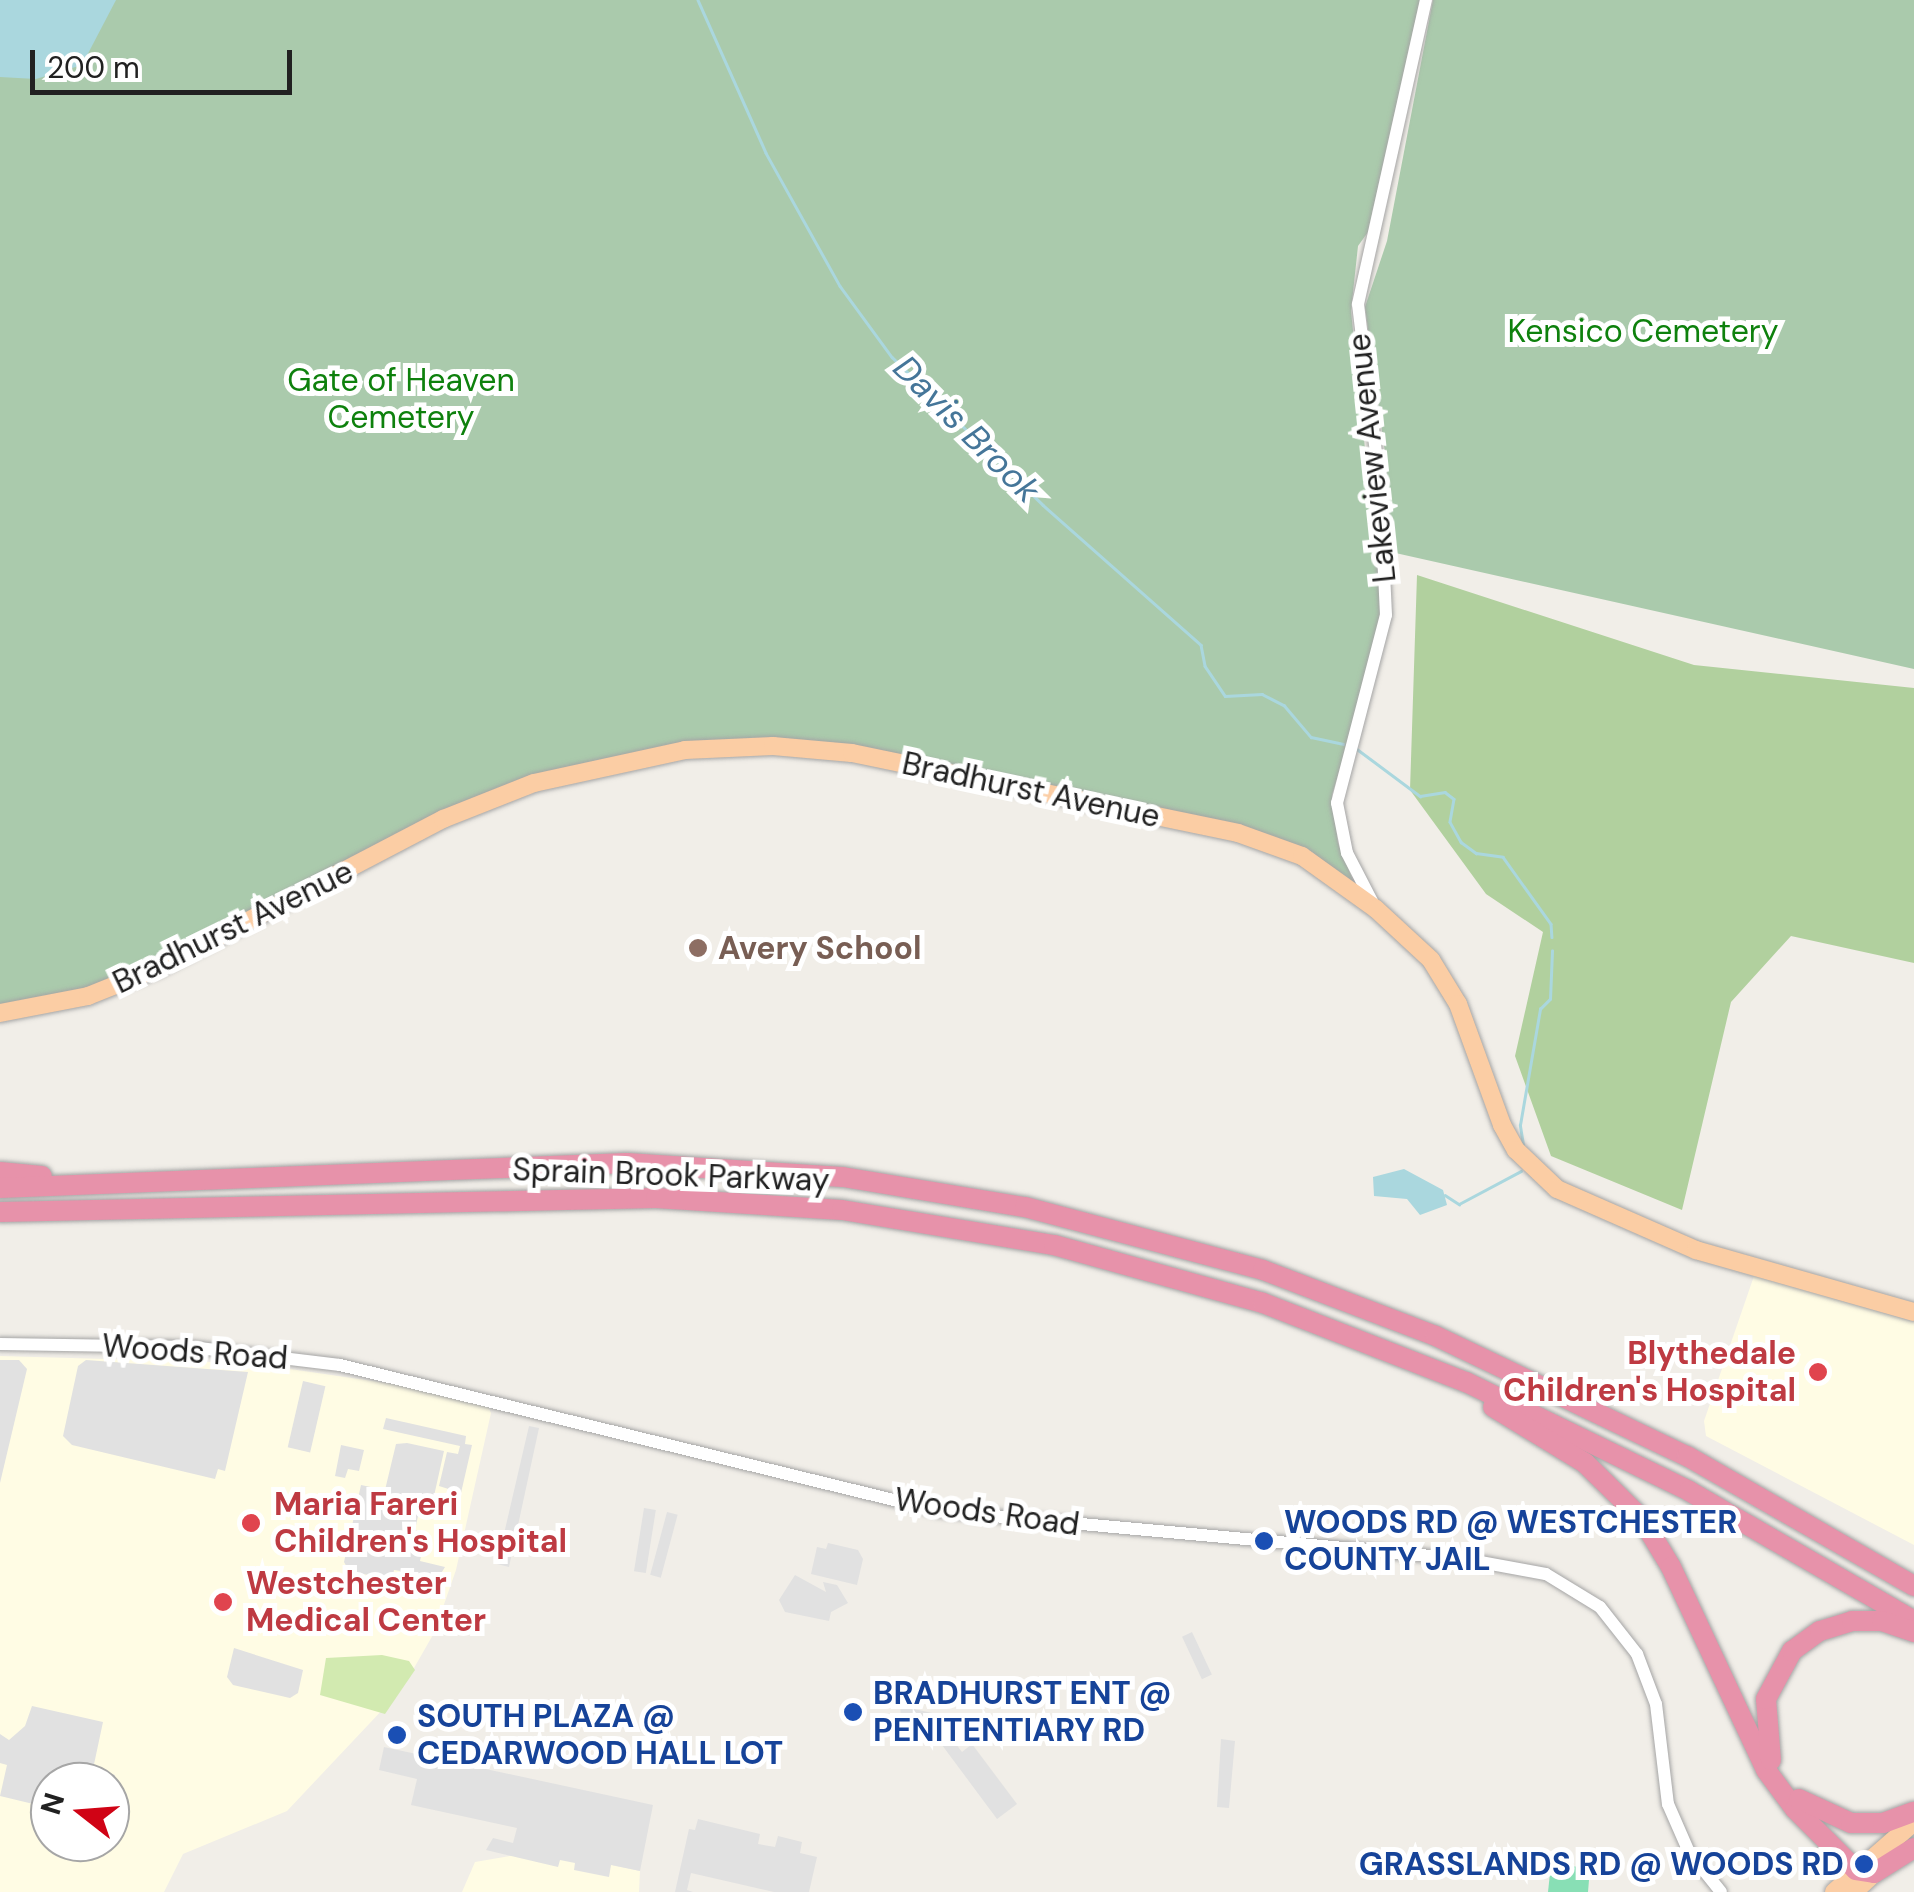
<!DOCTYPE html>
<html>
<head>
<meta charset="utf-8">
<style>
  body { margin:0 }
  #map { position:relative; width:1914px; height:1892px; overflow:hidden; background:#f1eee8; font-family:"DM Sans",sans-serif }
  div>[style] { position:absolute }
  .education>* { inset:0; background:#fffce4 }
  .grass>* { inset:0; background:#d2eab0 }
  .forest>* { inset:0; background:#b1d09e }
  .cemetery>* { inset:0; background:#aacaac }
  .pitch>* { inset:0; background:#88dfb5 }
  .parking>* { inset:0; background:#e1e1e1; transform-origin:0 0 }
  .water>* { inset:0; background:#aad7de }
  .stream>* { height:2.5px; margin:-1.25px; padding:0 1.25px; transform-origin:1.25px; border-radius:1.25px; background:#aad7de }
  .roads { filter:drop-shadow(0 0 2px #a5a5a5) drop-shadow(0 0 2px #a5a5a5) }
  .minor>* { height:12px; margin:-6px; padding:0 6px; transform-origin:6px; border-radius:6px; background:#fff }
  .major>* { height:18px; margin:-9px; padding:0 9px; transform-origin:9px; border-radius:9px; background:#fbcda4 }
  .highway>* { height:20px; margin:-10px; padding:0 10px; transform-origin:10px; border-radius:10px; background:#e792aa }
  .dots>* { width:28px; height:28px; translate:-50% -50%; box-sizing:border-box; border:5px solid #fff; border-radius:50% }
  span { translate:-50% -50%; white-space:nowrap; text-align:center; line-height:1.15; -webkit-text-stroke:10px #fff; paint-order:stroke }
  .park-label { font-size:32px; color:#0e810d }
  .street-label { font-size:32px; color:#212121 }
  .education-label { font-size:32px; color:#785e54; font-weight:700 }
  .left { translate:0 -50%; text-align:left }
  .health-label { font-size:32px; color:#be3a42; font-weight:700 }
  .right { translate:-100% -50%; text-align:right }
  .transit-label { font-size:32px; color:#164399; font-weight:700 }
  .water-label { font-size:35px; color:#457699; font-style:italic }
  .north { position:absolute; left:30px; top:1762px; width:100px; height:100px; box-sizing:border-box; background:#fff; border:2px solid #a6a6a6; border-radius:50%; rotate:287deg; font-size:28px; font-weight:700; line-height:40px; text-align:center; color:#212121 }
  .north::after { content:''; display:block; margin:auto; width:35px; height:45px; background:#d00315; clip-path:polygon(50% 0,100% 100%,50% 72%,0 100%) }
  .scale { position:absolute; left:30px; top:50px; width:262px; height:45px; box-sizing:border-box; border:5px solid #212121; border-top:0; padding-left:12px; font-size:30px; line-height:35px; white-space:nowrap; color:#212121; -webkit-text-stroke:8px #fff; paint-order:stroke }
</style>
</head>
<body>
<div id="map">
  <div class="education">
    <div style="clip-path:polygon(1754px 1276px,1914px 1322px,1914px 1545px,1706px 1436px,1704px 1421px)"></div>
    <div style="clip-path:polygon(evenodd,0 1356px,249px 1363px,407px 1386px,488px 1406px,491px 1413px,456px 1570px,434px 1633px,402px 1689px,287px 1811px,183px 1854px,164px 1892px,0 1892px,0 1356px,50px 1782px,110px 1782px,110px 1842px,50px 1842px,50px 1782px)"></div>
    <div style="clip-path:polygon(544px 1850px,640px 1871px,639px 1892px,462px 1892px,475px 1862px)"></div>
  </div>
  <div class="grass">
    <div style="clip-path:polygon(382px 1655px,409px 1661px,415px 1670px,385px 1714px,320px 1695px,326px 1658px)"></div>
  </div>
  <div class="forest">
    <div style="clip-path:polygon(1417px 575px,1694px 665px,1914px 688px,1914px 963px,1791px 936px,1731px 1002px,1682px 1210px,1551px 1156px,1515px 1056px,1543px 932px,1486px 894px,1410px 790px)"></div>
  </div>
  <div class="cemetery">
    <div style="clip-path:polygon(0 0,1420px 0,1368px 232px,1358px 246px,1351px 311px,1381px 606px,1371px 667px,1332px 795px,1338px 843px,1356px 888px,1312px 852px,1249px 830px,850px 747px,698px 742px,519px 781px,203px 942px,90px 989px,0 1006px)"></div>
    <div style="clip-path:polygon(1433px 0,1914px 0,1914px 669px,1391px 552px,1386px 460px,1365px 307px,1387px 241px)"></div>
  </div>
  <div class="pitch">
    <div style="clip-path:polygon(1551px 1864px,1590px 1868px,1588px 1892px,1548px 1892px)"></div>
  </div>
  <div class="parking">
    <div style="clip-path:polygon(0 1360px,19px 1360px,27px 1369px,0 1483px)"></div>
    <div style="clip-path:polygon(86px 1360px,248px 1372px,225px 1471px,218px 1469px,215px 1479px,72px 1445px,63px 1436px,78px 1366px)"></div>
    <div style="left:303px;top:1381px;width:23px;height:68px;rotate:13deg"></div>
    <div style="clip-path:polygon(386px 1418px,466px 1436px,465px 1444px,472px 1445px,461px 1493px,439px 1486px,447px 1452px,458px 1454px,460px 1446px,383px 1429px)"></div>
    <div style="clip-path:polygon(529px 1426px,539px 1428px,509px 1567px,497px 1564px)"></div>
    <div style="clip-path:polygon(407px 1443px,444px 1451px,432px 1505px,421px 1503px,415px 1530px,426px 1534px,420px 1561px,445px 1567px,431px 1590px,398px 1582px,400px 1571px,394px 1570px,392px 1580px,349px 1571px,344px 1562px,361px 1485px,385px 1490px,396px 1444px)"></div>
    <div style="clip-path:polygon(341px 1445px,364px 1450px,359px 1471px,348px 1469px,345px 1478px,335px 1476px)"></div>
    <div style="left:644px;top:1508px;width:12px;height:64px;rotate:9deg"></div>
    <div style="left:667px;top:1512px;width:11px;height:65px;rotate:15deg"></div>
    <div style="clip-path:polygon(828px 1543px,858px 1550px,863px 1559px,857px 1585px,811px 1574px,817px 1547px,826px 1549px)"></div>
    <div style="clip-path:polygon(795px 1575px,826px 1592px,823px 1582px,837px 1585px,848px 1603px,831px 1612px,829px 1621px,785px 1612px,779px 1600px)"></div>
    <div style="left:1192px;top:1632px;width:47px;height:11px;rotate:65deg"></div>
    <div style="clip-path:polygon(234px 1648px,303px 1670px,298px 1693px,290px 1698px,233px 1685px,227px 1677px)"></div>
    <div style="clip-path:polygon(32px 1706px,103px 1722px,93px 1769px,115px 1775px,110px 1798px,110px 1782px,50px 1782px,50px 1808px,0 1796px,7px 1765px,0 1763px,0 1734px,9px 1740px,25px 1726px)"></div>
    <div style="clip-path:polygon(900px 1706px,937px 1714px,957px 1726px,962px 1732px,953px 1740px,962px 1752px,972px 1744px,1017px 1804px,997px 1819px,942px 1745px,902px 1730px)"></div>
    <div style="clip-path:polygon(1221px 1739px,1235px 1741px,1229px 1808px,1217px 1807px)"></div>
    <div style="clip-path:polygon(384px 1747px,653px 1805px,640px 1871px,611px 1865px,609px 1877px,574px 1870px,575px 1863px,560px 1860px,558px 1867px,486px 1850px,493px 1838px,513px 1843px,517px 1828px,411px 1805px,417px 1779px,379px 1770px)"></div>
    <div style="clip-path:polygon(698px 1819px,760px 1834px,758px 1844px,775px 1847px,778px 1836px,802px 1842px,800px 1853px,817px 1857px,809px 1892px,774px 1892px,691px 1873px,687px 1890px,693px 1892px,675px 1892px,689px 1829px,695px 1830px)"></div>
  </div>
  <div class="water">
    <div style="clip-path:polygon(0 0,116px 0,82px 65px,36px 79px,0 77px)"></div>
    <div style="clip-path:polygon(1404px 1169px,1443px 1190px,1447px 1205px,1420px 1215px,1407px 1199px,1374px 1196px,1373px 1177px)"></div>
  </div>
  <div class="stream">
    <div style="left:698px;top:0;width:167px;rotate:66deg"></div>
    <div style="left:766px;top:153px;width:152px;rotate:60.9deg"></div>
    <div style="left:840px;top:286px;width:88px;rotate:53.8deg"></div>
    <div style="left:892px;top:357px;width:211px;rotate:44.4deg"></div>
    <div style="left:1043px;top:505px;width:211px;rotate:41.5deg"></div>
    <div style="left:1201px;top:645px;width:21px;rotate:79deg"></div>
    <div style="left:1205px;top:666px;width:36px;rotate:56deg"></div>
    <div style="left:1225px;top:696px;width:37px;rotate:-3deg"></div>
    <div style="left:1262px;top:694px;width:25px;rotate:27deg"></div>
    <div style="left:1284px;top:705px;width:42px;rotate:49.8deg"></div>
    <div style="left:1311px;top:737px;width:33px;rotate:12deg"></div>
    <div style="left:1357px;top:749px;width:79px;rotate:36.7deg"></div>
    <div style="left:1420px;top:796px;width:25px;rotate:-9deg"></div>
    <div style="left:1445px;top:792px;width:11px;rotate:38deg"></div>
    <div style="left:1454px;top:799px;width:23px;rotate:100deg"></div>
    <div style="left:1450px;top:822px;width:23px;rotate:61deg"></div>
    <div style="left:1461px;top:842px;width:19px;rotate:36deg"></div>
    <div style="left:1476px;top:853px;width:27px;rotate:8deg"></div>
    <div style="left:1503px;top:857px;width:82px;rotate:54.4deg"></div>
    <div style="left:1551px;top:924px;width:13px;rotate:86deg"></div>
    <div style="left:1523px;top:1145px;width:20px;rotate:-99deg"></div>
    <div style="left:1520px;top:1125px;width:118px;rotate:-80.2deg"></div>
    <div style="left:1540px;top:1009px;width:14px;rotate:-45deg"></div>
    <div style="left:1550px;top:999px;width:48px;rotate:-87.6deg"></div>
    <div style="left:1445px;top:1195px;width:17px;rotate:33deg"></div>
    <div style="left:1459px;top:1204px;width:70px;rotate:-28deg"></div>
  </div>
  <div class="roads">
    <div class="minor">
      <div style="left:1375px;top:907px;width:61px;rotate:-117.4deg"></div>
      <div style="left:1347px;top:853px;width:51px;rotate:-101.3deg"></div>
      <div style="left:1337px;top:803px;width:194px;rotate:-75.4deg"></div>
      <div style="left:1386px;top:615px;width:129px;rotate:-92.7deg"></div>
      <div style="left:1380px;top:486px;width:183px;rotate:-96.9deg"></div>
      <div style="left:1358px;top:304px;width:312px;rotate:-77.4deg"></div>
      <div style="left:0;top:1344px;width:191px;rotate:0.9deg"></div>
      <div style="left:191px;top:1347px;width:150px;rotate:6.9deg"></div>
      <div style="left:340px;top:1365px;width:617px;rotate:13.7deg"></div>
      <div style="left:939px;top:1511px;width:527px;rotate:5.22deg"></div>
      <div style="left:1464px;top:1559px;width:83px;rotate:10.4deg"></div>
      <div style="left:1546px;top:1574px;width:63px;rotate:31.4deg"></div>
      <div style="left:1600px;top:1607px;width:60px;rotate:51.8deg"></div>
      <div style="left:1637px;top:1654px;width:53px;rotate:69.2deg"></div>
      <div style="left:1656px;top:1704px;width:101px;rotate:83.2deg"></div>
      <div style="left:1668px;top:1804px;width:52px;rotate:66.4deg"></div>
      <div style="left:1689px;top:1852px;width:51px;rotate:51.3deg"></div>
    </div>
    <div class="major">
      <div style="left:0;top:1013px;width:90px;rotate:-10.9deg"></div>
      <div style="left:88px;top:996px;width:75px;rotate:-21.8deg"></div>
      <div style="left:158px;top:968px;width:322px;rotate:-27.6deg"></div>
      <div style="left:443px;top:819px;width:98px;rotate:-21.6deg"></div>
      <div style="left:534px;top:783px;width:155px;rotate:-12.3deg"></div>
      <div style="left:685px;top:750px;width:88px;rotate:-2.6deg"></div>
      <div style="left:773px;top:746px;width:79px;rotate:5.1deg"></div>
      <div style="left:852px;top:753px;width:394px;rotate:11.7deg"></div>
      <div style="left:1238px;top:833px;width:68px;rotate:19.8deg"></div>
      <div style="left:1302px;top:856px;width:91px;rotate:35.6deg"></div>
      <div style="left:1376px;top:909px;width:75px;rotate:42.8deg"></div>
      <div style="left:1431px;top:960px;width:52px;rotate:58.5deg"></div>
      <div style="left:1458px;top:1004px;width:129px;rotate:70deg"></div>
      <div style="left:1502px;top:1125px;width:29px;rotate:61deg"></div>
      <div style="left:1516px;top:1150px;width:57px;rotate:43.6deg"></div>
      <div style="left:1557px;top:1189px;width:152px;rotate:23.7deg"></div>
      <div style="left:1696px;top:1250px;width:227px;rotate:15.9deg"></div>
      <div style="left:1834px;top:1892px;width:106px;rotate:-41.2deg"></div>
      <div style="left:1854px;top:1892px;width:35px;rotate:-43deg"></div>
    </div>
    <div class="highway">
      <div style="left:0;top:1172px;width:42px;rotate:5.4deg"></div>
      <div style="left:0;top:1188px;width:627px;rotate:-2.28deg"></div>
      <div style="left:627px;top:1163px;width:216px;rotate:3.7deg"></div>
      <div style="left:843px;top:1177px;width:184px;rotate:9.4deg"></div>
      <div style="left:1025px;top:1207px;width:246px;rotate:14.8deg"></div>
      <div style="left:1263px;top:1270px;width:185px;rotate:20.9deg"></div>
      <div style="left:1436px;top:1336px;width:278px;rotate:25.6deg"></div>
      <div style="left:1687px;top:1456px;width:262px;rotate:29.8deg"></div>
      <div style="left:0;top:1212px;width:656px;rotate:-1.22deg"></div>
      <div style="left:656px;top:1198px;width:186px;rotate:3.7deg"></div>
      <div style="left:842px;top:1210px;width:215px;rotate:9.4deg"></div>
      <div style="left:1054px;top:1245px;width:217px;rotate:15.5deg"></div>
      <div style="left:1263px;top:1303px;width:218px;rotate:21.3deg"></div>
      <div style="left:1466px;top:1382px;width:248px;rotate:26deg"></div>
      <div style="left:1689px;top:1491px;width:260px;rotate:30deg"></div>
      <div style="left:1493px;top:1407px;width:108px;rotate:31.3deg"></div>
      <div style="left:1585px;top:1463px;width:80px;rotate:44.5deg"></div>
      <div style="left:1642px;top:1519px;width:56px;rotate:58.9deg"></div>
      <div style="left:1671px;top:1567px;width:224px;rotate:64.9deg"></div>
      <div style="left:1766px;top:1770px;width:49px;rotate:53.4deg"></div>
      <div style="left:1795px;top:1809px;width:86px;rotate:45deg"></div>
      <div style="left:1856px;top:1870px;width:18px;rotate:9deg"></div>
      <div style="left:1874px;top:1873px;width:47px;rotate:-32deg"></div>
      <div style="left:1771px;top:1760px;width:61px;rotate:-94.7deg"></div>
      <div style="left:1766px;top:1699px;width:55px;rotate:-61.6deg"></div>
      <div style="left:1792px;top:1651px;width:34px;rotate:-36deg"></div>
      <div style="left:1820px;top:1631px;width:34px;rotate:-17deg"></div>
      <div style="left:1852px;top:1621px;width:30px"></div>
      <div style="left:1882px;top:1621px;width:34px;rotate:19deg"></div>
      <div style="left:1799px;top:1799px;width:57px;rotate:24.8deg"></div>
      <div style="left:1851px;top:1823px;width:32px"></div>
      <div style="left:1883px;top:1823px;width:33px;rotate:-20deg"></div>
    </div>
  </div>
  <div class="dots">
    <div style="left:698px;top:948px;background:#8d6e63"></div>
    <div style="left:1818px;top:1372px;background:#e0444e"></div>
    <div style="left:251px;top:1523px;background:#e0444e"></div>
    <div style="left:1264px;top:1541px;background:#1a4fb4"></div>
    <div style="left:223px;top:1602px;background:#e0444e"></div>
    <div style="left:853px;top:1712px;background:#1a4fb4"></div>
    <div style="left:397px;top:1735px;background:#1a4fb4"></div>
    <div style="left:1864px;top:1864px;background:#1a4fb4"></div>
  </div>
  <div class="park-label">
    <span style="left:1643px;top:331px">Kensico Cemetery</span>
    <span style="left:401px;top:399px">Gate of Heaven<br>Cemetery</span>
  </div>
  <div class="street-label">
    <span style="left:1372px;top:458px;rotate:-96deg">Lakeview Avenue</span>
    <span style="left:1031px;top:790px;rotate:12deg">Bradhurst Avenue</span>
    <span style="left:233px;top:927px;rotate:-26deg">Bradhurst Avenue</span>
    <span style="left:671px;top:1175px;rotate:2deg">Sprain Brook Parkway</span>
    <span style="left:195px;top:1352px;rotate:4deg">Woods Road</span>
    <span style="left:987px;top:1512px;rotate:8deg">Woods Road</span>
  </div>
  <div class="education-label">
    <span class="left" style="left:718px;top:948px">Avery School</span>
  </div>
  <div class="health-label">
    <span class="right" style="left:1796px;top:1372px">Blythedale<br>Children's Hospital</span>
    <span class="left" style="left:274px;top:1523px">Maria Fareri<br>Children's Hospital</span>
    <span class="left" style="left:246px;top:1602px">Westchester<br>Medical Center</span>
  </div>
  <div class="transit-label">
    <span class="left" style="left:1284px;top:1541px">WOODS RD @ WESTCHESTER<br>COUNTY JAIL</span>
    <span class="left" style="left:873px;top:1712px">BRADHURST ENT @<br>PENITENTIARY RD</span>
    <span class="left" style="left:417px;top:1735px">SOUTH PLAZA @<br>CEDARWOOD HALL LOT</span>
    <span class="right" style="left:1844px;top:1864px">GRASSLANDS RD @ WOODS RD</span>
  </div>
  <div class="water-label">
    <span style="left:967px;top:429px;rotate:45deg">Davis Brook</span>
  </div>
  <div class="north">N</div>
  <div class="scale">200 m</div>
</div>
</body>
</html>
